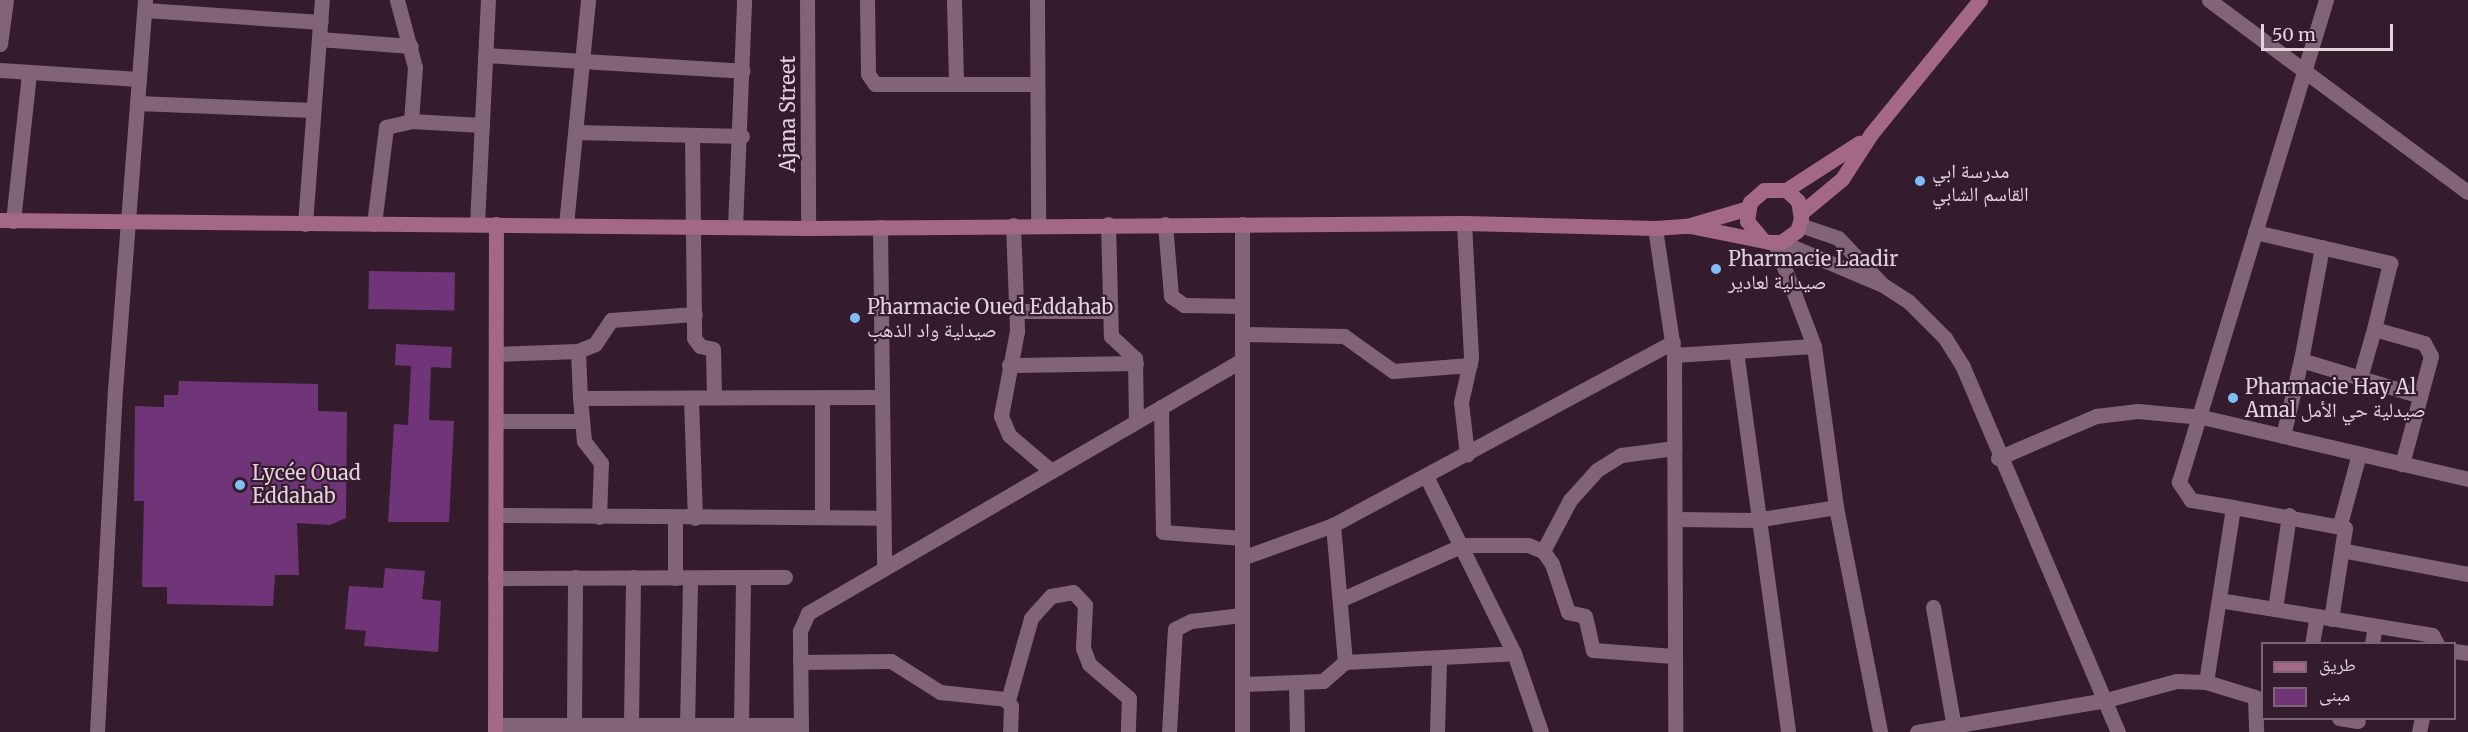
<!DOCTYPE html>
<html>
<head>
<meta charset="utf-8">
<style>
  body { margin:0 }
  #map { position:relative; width:2468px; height:732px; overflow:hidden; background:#351c2d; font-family:Merriweather,"Noto Naskh Arabic",serif }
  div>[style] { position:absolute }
  .building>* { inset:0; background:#703579; transform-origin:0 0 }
  .street>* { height:15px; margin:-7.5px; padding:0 7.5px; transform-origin:7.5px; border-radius:7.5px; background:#826477 }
  .secondary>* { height:15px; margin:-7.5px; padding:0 7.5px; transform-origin:7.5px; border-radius:7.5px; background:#a36883 }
  .dots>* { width:16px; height:16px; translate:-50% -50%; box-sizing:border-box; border:3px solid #351c2d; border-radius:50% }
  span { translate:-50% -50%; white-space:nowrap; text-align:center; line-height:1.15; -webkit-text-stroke:4.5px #351c2d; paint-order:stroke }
  .street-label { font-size:20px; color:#e3d2dc }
  .poi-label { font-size:20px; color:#e3d2dc }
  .left { translate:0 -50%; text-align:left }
  .legend { position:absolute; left:2261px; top:642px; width:195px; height:78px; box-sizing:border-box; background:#351c2d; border:2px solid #7b6573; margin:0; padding:8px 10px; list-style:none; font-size:18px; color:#e3d2dc }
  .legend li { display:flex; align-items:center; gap:12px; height:30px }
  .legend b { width:30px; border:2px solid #7b6573 }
  .scale { position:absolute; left:2261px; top:24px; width:132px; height:27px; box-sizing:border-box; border:3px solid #e3d2dc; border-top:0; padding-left:8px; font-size:18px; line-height:21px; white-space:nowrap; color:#e3d2dc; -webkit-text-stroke:4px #351c2d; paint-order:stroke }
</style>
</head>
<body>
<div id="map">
  <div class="building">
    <div style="left:369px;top:271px;width:86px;height:38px;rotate:1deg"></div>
    <div style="clip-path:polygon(396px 344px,452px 347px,451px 368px,431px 367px,429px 420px,454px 421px,449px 522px,388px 522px,394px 424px,408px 425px,411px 366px,395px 365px)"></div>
    <div style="clip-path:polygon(179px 381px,318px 384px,318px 411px,347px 412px,346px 518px,330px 525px,297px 523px,299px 575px,275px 575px,273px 606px,167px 604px,167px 587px,142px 587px,144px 501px,134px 501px,135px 406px,164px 407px,164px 395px,178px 395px)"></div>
    <div style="clip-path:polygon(385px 568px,425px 571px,422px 599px,441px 601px,438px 652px,364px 646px,366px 631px,345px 629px,349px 586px,383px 588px)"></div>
  </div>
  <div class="street">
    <div style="left:397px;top:0;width:69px;rotate:75deg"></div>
    <div style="left:415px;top:67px;width:54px;rotate:94.2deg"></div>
    <div style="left:807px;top:0;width:228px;rotate:89.7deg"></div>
    <div style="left:867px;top:0;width:74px;rotate:89.2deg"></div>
    <div style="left:868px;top:74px;width:12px;rotate:55deg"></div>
    <div style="left:875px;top:84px;width:160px"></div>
    <div style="left:954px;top:0;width:82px;rotate:88.6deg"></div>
    <div style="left:1037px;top:0;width:224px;rotate:89.7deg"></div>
    <div style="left:2209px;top:0;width:322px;rotate:36.6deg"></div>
    <div style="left:145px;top:10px;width:176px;rotate:3.9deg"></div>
    <div style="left:319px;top:39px;width:92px;rotate:4.4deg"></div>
    <div style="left:0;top:44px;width:44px;rotate:-82.2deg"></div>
    <div style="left:485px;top:55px;width:258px;rotate:3.5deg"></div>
    <div style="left:0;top:70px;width:139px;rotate:3.7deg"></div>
    <div style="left:137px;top:103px;width:176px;rotate:2.3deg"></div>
    <div style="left:576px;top:132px;width:166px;rotate:1.4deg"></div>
    <div style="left:692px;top:135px;width:203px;rotate:89.4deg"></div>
    <div style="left:694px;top:338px;width:10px;rotate:53deg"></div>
    <div style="left:700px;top:346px;width:13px;rotate:13deg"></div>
    <div style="left:713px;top:349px;width:48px;rotate:88.8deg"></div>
    <div style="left:13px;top:221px;width:148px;rotate:-83.8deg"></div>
    <div style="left:1464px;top:223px;width:135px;rotate:87deg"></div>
    <div style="left:1471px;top:358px;width:45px;rotate:102.8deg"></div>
    <div style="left:1461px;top:402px;width:53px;rotate:83.5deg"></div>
    <div style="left:305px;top:224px;width:225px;rotate:-85.7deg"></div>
    <div style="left:374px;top:224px;width:98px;rotate:-82.9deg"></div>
    <div style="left:386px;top:127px;width:26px;rotate:-13deg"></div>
    <div style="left:411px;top:121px;width:71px;rotate:3.2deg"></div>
    <div style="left:477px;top:224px;width:224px;rotate:-87.2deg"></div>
    <div style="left:1108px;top:224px;width:112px;rotate:88.5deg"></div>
    <div style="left:1111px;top:336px;width:33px;rotate:43deg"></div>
    <div style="left:1135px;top:358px;width:63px;rotate:89.1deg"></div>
    <div style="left:1165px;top:224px;width:72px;rotate:85.2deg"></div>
    <div style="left:1171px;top:296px;width:16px;rotate:35deg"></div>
    <div style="left:1184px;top:305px;width:58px;rotate:1deg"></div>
    <div style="left:566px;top:225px;width:226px;rotate:-84.4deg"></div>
    <div style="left:1013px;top:225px;width:106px;rotate:87.8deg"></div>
    <div style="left:1017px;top:331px;width:86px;rotate:100.7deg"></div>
    <div style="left:1001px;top:416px;width:21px;rotate:67deg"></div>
    <div style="left:1009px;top:435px;width:55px;rotate:40.6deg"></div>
    <div style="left:1800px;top:225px;width:40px;rotate:18.9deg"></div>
    <div style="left:1838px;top:238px;width:62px;rotate:46.3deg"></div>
    <div style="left:735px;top:227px;width:227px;rotate:-87.7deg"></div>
    <div style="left:880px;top:227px;width:341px;rotate:89.3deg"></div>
    <div style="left:1655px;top:228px;width:128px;rotate:81.5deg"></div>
    <div style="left:1674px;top:355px;width:377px;rotate:89.8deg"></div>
    <div style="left:2255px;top:232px;width:139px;rotate:12.9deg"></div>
    <div style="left:2390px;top:263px;width:68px;rotate:103.6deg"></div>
    <div style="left:2374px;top:329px;width:52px;rotate:15.6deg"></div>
    <div style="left:2424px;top:343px;width:15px;rotate:62deg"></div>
    <div style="left:2431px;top:356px;width:112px;rotate:105deg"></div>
    <div style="left:1781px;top:242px;width:111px;rotate:22.9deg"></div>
    <div style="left:1883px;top:285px;width:31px;rotate:33deg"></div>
    <div style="left:1909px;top:302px;width:51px;rotate:45deg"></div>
    <div style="left:1945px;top:338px;width:34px;rotate:58deg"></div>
    <div style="left:1963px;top:367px;width:397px;rotate:67deg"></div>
    <div style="left:1775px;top:243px;width:110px;rotate:69.3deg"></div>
    <div style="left:1814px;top:346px;width:162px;rotate:82.2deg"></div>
    <div style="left:1836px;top:507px;width:229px;rotate:78.9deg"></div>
    <div style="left:2322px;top:247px;width:115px;rotate:100.5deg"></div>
    <div style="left:2301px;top:360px;width:124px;rotate:16.8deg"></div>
    <div style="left:1016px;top:311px;width:94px"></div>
    <div style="left:1242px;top:334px;width:102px;rotate:1.1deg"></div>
    <div style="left:1344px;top:336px;width:60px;rotate:35.5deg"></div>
    <div style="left:1393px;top:371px;width:77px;rotate:-4.5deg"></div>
    <div style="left:578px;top:351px;width:47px;rotate:87.6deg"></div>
    <div style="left:1736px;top:351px;width:385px;rotate:82.2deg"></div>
    <div style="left:496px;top:354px;width:82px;rotate:-2.1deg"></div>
    <div style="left:578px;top:351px;width:18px;rotate:-22deg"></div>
    <div style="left:595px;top:344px;width:29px;rotate:-56deg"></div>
    <div style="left:611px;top:320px;width:84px;rotate:-4.1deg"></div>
    <div style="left:1674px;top:355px;width:140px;rotate:-3.7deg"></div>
    <div style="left:1009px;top:365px;width:127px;rotate:-0.9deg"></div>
    <div style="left:2360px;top:378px;width:51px;rotate:-74.1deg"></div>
    <div style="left:691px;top:399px;width:119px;rotate:88.1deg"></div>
    <div style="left:1161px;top:407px;width:125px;rotate:89.1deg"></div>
    <div style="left:1163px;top:532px;width:79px;rotate:4.3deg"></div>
    <div style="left:496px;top:421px;width:85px"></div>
    <div style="left:2283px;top:436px;width:78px;rotate:-76.7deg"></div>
    <div style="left:1998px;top:458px;width:107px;rotate:-23.2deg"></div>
    <div style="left:2096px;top:416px;width:42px;rotate:-6.8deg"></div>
    <div style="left:2138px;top:411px;width:64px;rotate:5.4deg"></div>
    <div style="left:2202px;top:417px;width:273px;rotate:13.1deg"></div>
    <div style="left:1427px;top:478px;width:195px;rotate:63.6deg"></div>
    <div style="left:1514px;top:653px;width:83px;rotate:71.1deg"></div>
    <div style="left:2233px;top:507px;width:114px;rotate:10.6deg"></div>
    <div style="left:2345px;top:528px;width:92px;rotate:98.7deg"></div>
    <div style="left:496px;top:515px;width:387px;rotate:0.4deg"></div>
    <div style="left:599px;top:517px;width:54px;rotate:-87.9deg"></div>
    <div style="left:601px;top:463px;width:28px;rotate:-128deg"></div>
    <div style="left:584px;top:441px;width:43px;rotate:-95.3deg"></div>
    <div style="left:580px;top:398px;width:302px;rotate:-0.2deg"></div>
    <div style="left:822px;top:517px;width:117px;rotate:-90deg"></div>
    <div style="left:1676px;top:519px;width:79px;rotate:0.7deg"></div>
    <div style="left:1755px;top:520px;width:82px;rotate:-9.1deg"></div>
    <div style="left:2340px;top:524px;width:73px;rotate:-74.8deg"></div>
    <div style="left:1543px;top:551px;width:58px;rotate:-62.1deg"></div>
    <div style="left:1570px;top:500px;width:40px;rotate:-48deg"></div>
    <div style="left:1597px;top:470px;width:28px;rotate:-32deg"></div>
    <div style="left:1621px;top:455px;width:54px;rotate:-7.4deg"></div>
    <div style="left:2346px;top:551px;width:124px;rotate:10.7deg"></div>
    <div style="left:1242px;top:558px;width:97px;rotate:-19.9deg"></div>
    <div style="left:1333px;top:525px;width:386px;rotate:-28.3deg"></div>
    <div style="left:495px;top:578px;width:290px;rotate:-0.2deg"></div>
    <div style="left:675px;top:578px;width:60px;rotate:-90deg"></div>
    <div style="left:1340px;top:600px;width:135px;rotate:-24.1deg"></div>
    <div style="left:1463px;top:545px;width:65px"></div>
    <div style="left:1528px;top:545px;width:16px;rotate:22deg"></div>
    <div style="left:1543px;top:551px;width:16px;rotate:55deg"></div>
    <div style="left:1552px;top:564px;width:51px;rotate:71.6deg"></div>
    <div style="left:1568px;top:612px;width:17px;rotate:13deg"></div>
    <div style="left:1585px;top:616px;width:35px;rotate:77deg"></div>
    <div style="left:1593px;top:650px;width:80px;rotate:4.3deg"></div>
    <div style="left:2219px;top:600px;width:216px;rotate:9.3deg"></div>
    <div style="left:2432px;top:635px;width:10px;rotate:61deg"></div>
    <div style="left:1933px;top:607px;width:122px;rotate:80.1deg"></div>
    <div style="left:2275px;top:609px;width:95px;rotate:-81.5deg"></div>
    <div style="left:2312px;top:644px;width:28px;rotate:-80deg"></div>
    <div style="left:2372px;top:644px;width:18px;rotate:-81deg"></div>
    <div style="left:2454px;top:651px;width:14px;rotate:8deg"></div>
    <div style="left:800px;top:662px;width:91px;rotate:-0.6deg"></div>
    <div style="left:891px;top:661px;width:58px;rotate:32.3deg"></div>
    <div style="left:940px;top:692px;width:65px;rotate:6.1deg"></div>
    <div style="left:1005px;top:699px;width:9px;rotate:49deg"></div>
    <div style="left:1011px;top:706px;width:26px;rotate:92deg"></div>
    <div style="left:1345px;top:662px;width:169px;rotate:-3deg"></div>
    <div style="left:2206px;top:682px;width:177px;rotate:-81.2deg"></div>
    <div style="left:2233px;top:507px;width:43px;rotate:-170.5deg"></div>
    <div style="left:2191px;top:500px;width:22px;rotate:-124deg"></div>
    <div style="left:2179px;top:482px;width:504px;rotate:-73.04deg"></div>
    <div style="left:1242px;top:684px;width:81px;rotate:-2.1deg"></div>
    <div style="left:1323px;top:681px;width:29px;rotate:-41deg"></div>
    <div style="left:1345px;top:662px;width:138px;rotate:-95deg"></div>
    <div style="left:1296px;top:684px;width:48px;rotate:88.8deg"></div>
    <div style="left:1008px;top:700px;width:85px;rotate:-74.3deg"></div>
    <div style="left:1031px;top:618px;width:30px;rotate:-48deg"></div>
    <div style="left:1051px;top:596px;width:22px;rotate:-10deg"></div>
    <div style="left:1073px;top:592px;width:18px;rotate:47deg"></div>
    <div style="left:1085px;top:605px;width:43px;rotate:92.7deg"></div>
    <div style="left:1083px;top:648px;width:17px;rotate:69deg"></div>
    <div style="left:1089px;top:664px;width:52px;rotate:40.4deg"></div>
    <div style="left:1129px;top:698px;width:34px;rotate:92deg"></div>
    <div style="left:2339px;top:718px;width:19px;rotate:9deg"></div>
    <div style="left:631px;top:724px;width:147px;rotate:-89.2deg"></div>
    <div style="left:495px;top:725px;width:306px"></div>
    <div style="left:574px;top:725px;width:148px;rotate:-89.6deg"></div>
    <div style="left:741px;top:725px;width:147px;rotate:-89.2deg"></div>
    <div style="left:687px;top:726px;width:148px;rotate:-88.8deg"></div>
    <div style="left:97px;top:732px;width:342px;rotate:-87deg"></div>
    <div style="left:115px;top:390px;width:391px;rotate:-85.6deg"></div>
    <div style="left:801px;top:732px;width:101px;rotate:-90.6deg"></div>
    <div style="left:800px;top:631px;width:20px;rotate:-66deg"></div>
    <div style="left:808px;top:613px;width:502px;rotate:-30.24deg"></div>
    <div style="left:1169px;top:732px;width:103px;rotate:-86.7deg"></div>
    <div style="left:1175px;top:629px;width:18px;rotate:-27deg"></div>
    <div style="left:1191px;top:621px;width:51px;rotate:-6.7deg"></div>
    <div style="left:1242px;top:732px;width:508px;rotate:-90deg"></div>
    <div style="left:1437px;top:732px;width:71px;rotate:-88.4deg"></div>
    <div style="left:1917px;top:732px;width:192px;rotate:-9.6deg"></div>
    <div style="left:2106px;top:700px;width:73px;rotate:-15deg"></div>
    <div style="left:2177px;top:681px;width:29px;rotate:2deg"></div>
    <div style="left:2206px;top:682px;width:51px;rotate:17deg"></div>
    <div style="left:2255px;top:697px;width:35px;rotate:88deg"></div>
    <div style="left:2419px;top:732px;width:14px;rotate:-78deg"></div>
  </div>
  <div class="secondary">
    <div style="left:1786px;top:190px;width:87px;rotate:-32.8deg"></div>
    <div style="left:1801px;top:213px;width:53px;rotate:-39.7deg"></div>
    <div style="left:1842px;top:179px;width:54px;rotate:-57.2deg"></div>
    <div style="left:1871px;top:134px;width:173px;rotate:-50.9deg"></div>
    <div style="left:0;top:220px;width:808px;rotate:0.57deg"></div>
    <div style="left:808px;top:228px;width:656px;rotate:-0.44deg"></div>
    <div style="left:1464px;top:223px;width:191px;rotate:1.5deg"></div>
    <div style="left:1655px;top:228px;width:32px;rotate:-4deg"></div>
    <div style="left:1687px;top:226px;width:64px;rotate:-16.4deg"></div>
    <div style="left:1690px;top:226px;width:81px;rotate:11.4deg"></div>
    <div style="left:1769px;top:242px;width:12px"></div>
    <div style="left:1781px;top:242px;width:19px;rotate:-35deg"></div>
    <div style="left:1797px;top:231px;width:13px;rotate:-72deg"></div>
    <div style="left:1801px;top:219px;width:18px;rotate:-99deg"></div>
    <div style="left:1798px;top:201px;width:16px;rotate:-137deg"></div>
    <div style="left:1786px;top:190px;width:22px;rotate:180deg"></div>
    <div style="left:1764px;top:190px;width:18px;rotate:139deg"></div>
    <div style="left:1750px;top:202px;width:19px;rotate:99deg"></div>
    <div style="left:1747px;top:221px;width:25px;rotate:50deg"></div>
    <div style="left:495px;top:732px;width:508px;rotate:-89.89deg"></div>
  </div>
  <div class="dots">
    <div style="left:1920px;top:181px;background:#7fbdfa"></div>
    <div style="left:1716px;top:269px;background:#7fbdfa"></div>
    <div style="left:855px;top:318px;background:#7fbdfa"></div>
    <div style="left:2233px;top:398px;background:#7fbdfa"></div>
    <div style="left:240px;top:485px;background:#7fbdfa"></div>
  </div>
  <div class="street-label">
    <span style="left:787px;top:114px;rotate:-90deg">Ajana Street</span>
  </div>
  <div class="poi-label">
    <span class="left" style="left:1932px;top:182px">مدرسة ابي<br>القاسم الشابي</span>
    <span class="left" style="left:1728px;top:270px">Pharmacie Laadir<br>صيدلية لعادير</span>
    <span class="left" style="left:867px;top:318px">Pharmacie Oued Eddahab<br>صيدلية واد الذهب</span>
    <span class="left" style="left:2245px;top:398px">Pharmacie Hay Al<br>Amal صيدلية حي الأمل</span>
    <span class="left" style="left:252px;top:484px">Lycée Ouad<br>Eddahab</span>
  </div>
  <ul class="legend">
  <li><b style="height:8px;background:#a36883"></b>طريق</li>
  <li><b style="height:16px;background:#703579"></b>مبنى</li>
  </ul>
  <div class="scale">50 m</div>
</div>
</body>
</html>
